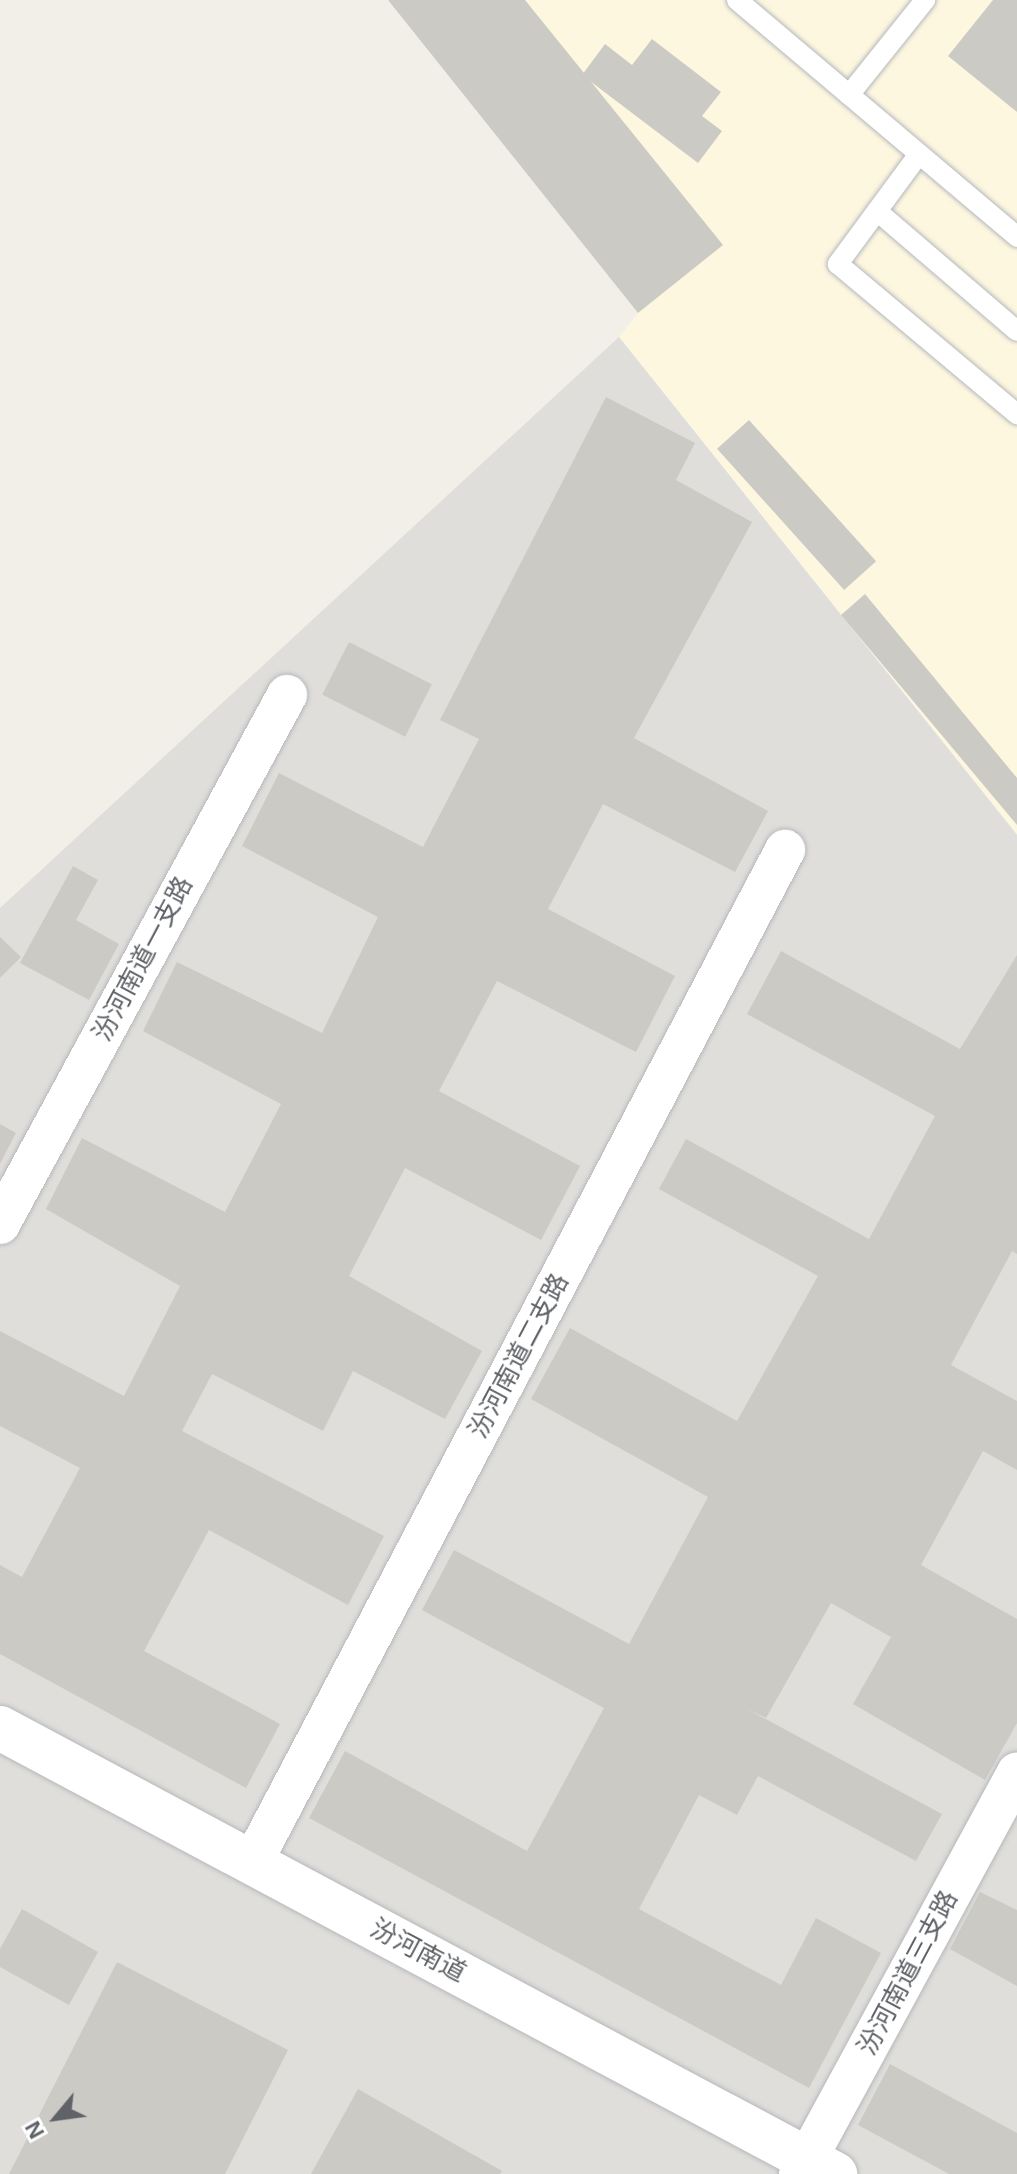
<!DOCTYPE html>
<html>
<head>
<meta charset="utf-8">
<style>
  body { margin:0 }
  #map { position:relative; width:1017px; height:2174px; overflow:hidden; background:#f1efe8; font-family:Helvetica,"Noto Sans SC",sans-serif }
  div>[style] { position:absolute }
  .commercial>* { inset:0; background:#fef7e0 }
  .industrial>* { inset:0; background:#e0deda }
  .building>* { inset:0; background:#cccac5; transform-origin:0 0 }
  .roads { filter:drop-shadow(0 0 2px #b5b8bc) drop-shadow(0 0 2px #b5b8bc) }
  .service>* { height:20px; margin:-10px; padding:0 10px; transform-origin:10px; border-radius:10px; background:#fff }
  .minor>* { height:40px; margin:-20px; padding:0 20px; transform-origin:20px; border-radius:20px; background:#fff }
  .tertiary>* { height:44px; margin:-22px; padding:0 22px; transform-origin:22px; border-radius:22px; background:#fff }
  span { translate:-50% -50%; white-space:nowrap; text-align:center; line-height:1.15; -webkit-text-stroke:8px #fff; paint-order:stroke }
  .street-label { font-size:26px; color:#5f6368 }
  .north { position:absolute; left:16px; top:2078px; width:80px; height:80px; -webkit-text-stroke:6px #fff; paint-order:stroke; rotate:241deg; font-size:22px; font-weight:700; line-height:32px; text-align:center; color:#5f6368 }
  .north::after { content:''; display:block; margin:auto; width:28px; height:36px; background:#5f6368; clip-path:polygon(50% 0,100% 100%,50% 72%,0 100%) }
</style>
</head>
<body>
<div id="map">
  <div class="commercial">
    <div style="clip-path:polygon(388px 0,1017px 0,1017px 834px,619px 337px,638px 313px)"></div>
  </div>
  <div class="industrial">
    <div style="clip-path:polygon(619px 337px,1017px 835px,1017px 2174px,0 2174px,0 908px)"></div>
  </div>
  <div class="building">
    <div style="clip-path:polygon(388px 0,525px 0,723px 245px,638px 313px)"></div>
    <div style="clip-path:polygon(993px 0,1017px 0,1017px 112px,948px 56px)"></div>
    <div style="clip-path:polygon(652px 39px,721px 92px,702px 116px,722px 131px,698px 163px,582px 75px,605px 44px,632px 65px)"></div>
    <div style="clip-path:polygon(606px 397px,695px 443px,676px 480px,752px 522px,634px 738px,768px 811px,735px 872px,603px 804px,548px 909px,675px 976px,636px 1052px,497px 981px,439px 1091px,580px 1166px,541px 1240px,405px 1168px,349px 1276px,482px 1351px,445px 1419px,353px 1371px,323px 1431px,212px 1374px,182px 1431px,384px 1536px,348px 1605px,209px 1530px,144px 1651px,280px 1724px,246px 1788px,0 1654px,0 1565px,22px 1577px,80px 1468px,0 1426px,0 1331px,124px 1396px,180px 1286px,46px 1209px,82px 1138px,225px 1212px,281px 1104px,143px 1031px,177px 962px,322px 1033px,378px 917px,242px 846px,279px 773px,423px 847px,479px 739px,440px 720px)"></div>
    <div style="left:749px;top:420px;width:190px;height:43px;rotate:48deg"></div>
    <div style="clip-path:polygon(865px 594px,1017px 778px,1017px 825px,841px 615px)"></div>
    <div style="left:349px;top:642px;width:93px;height:59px;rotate:27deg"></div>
    <div style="clip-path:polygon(73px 866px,98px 880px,76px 920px,119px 944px,89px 1000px,20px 963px)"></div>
    <div style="clip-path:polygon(0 937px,21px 957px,0 978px)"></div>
    <div style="clip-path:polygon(781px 951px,960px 1049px,1017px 955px,1017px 1254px,1012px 1251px,951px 1365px,1017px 1401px,1017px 1470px,983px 1451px,921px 1565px,1017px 1619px,1017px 1723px,985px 1780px,853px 1704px,891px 1637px,831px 1603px,766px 1718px,747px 1709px,942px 1814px,916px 1861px,758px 1776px,737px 1815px,699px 1795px,639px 1909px,781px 1985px,816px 1918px,881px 1953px,809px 2088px,309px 1818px,345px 1751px,527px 1851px,604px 1708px,422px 1610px,454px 1550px,629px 1644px,708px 1497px,531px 1399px,570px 1328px,737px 1421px,818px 1276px,659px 1189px,686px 1139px,869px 1239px,935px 1116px,747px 1014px)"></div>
    <div style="clip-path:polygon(0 1124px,16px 1133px,0 1164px)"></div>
    <div style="clip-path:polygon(980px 1892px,1017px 1910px,1017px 1986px,950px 1949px)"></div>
    <div style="clip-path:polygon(22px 1909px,98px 1952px,69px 2005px,0 1967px,0 1949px)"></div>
    <div style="clip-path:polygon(117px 1962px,288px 2050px,225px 2174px,9px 2174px)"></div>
    <div style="clip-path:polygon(890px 2064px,1017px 2133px,1017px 2174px,949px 2174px,858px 2125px)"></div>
    <div style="clip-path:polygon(358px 2089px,502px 2171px,500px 2174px,311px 2174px)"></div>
  </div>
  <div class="roads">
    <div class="service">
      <div style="left:737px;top:0;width:367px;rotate:40.2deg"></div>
      <div style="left:849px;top:95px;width:122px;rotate:-51.3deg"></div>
      <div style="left:919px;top:154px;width:137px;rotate:126.4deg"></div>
      <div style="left:838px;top:264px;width:234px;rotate:40deg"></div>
      <div style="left:877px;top:211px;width:184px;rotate:40.6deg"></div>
    </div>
    <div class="minor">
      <div style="left:0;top:1224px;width:602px;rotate:-61.52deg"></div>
      <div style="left:252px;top:1863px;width:1145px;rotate:-62.25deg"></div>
      <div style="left:799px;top:2174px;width:457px;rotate:-61.5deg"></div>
    </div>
    <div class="tertiary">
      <div style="left:0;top:1728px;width:947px;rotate:28.11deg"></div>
    </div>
  </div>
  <div class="street-label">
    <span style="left:143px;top:959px;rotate:-62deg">汾河南道一支路</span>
    <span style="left:519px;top:1356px;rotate:-62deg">汾河南道二支路</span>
    <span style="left:418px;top:1951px;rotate:28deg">汾河南道</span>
    <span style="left:908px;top:1973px;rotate:-62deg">汾河南道三支路</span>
  </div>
  <div class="north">N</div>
</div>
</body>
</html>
